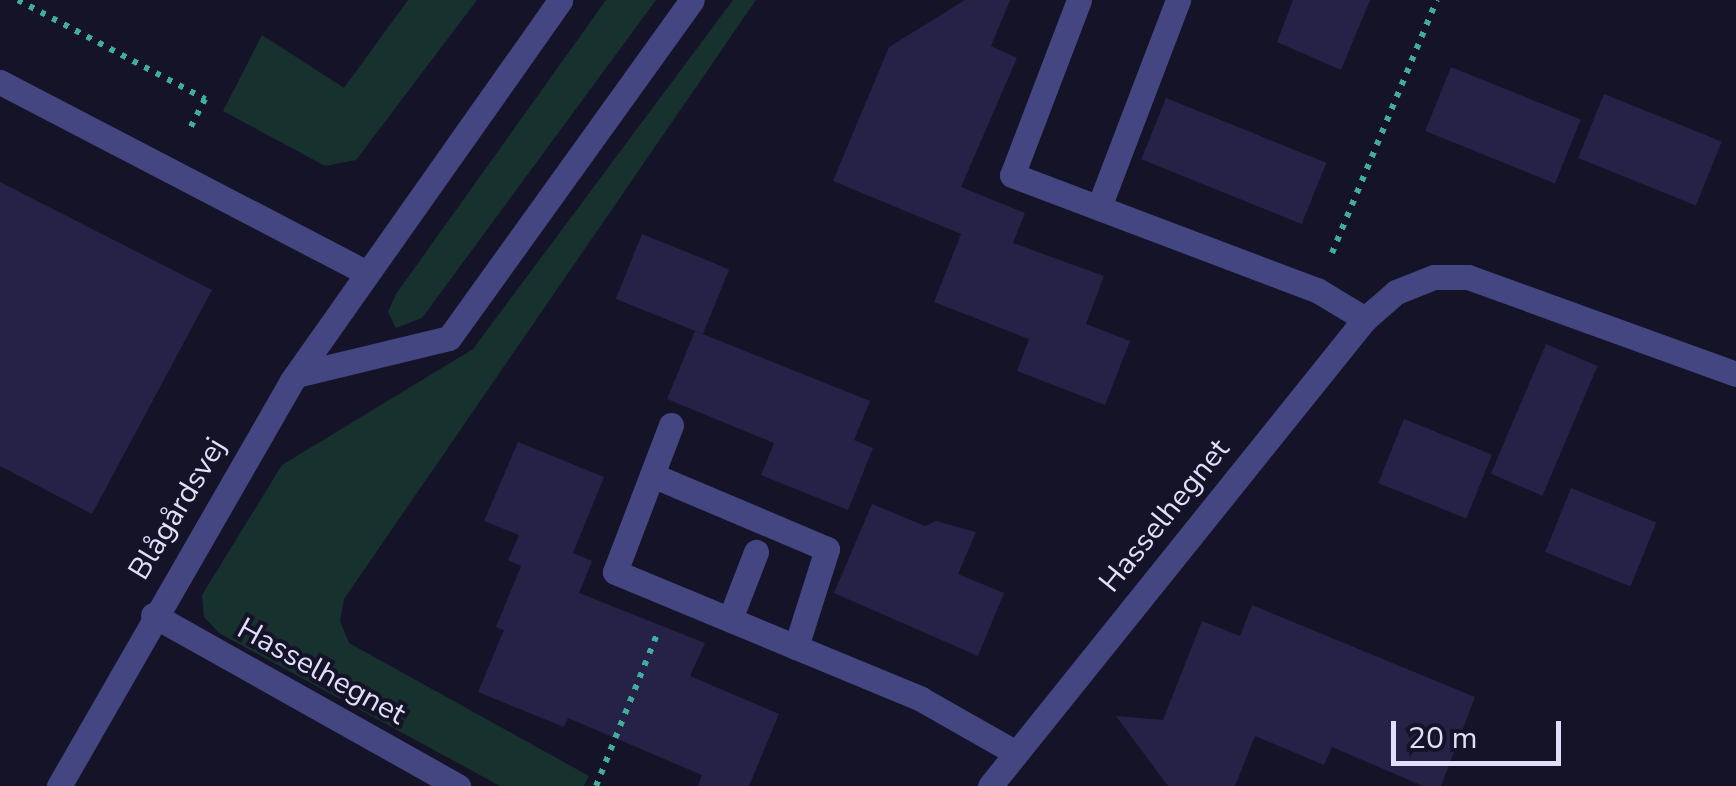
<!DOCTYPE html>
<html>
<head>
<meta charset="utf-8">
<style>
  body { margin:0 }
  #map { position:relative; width:1736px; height:786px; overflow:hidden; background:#151327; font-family:"Nunito Sans",sans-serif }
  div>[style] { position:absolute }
  .green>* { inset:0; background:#17312e }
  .building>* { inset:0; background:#262146; transform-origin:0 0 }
  .path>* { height:6px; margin-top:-3px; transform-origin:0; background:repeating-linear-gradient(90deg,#3fae9e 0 5px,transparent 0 13px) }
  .minor>* { height:25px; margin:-12.5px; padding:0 12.5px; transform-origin:12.5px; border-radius:12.5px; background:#444681 }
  span { translate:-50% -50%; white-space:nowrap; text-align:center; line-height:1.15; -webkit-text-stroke:8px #151327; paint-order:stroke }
  .street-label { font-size:30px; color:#dfdefb }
  .scale { position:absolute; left:1391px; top:721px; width:170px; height:45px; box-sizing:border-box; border:5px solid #dfdefb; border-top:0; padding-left:12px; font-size:30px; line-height:35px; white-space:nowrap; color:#dfdefb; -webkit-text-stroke:8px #151327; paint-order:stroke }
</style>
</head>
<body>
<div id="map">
  <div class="green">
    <div style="clip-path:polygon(408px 0,477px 0,356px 160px,325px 166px,223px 111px,262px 35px,344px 88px)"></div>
    <div style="clip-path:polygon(606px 0,656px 0,422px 318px,396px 328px,388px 312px,396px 294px)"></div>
    <div style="clip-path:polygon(733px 0,756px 0,344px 599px,340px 621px,349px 643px,589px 776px,584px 786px,500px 786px,219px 633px,204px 617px,202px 595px,282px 465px,473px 349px)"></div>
  </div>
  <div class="building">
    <div style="clip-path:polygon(965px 0,1010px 0,991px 46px,1017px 58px,961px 187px,1025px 213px,1013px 243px,1104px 276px,1086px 324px,1130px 341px,1105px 405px,1017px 371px,1029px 339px,934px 302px,961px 234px,833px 181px,889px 47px)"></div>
    <div style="clip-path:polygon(1293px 0,1370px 0,1341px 70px,1277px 42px)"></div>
    <div style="left:1451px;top:67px;width:140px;height:69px;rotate:22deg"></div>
    <div style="left:1604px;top:94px;width:127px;height:69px;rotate:22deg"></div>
    <div style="left:1166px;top:98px;width:173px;height:66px;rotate:22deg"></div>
    <div style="clip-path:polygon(0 182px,212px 290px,92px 514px,0 466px)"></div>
    <div style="left:642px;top:234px;width:94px;height:70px;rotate:22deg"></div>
    <div style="clip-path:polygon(695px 331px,870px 401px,854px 440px,873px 448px,848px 510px,761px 475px,774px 443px,667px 399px)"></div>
    <div style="left:1546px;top:344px;width:56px;height:141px;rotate:23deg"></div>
    <div style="left:1404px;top:419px;width:95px;height:69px;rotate:22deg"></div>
    <div style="clip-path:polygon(518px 442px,604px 477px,573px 553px,592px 561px,579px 593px,705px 643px,690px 676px,779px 714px,749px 786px,698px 786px,702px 775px,568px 718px,564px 727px,478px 692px,504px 630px,496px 627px,521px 566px,508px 560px,519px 535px,484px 521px)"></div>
    <div style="left:1571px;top:488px;width:92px;height:69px;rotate:22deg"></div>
    <div style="clip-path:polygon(872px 504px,925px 526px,936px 521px,976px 532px,958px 574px,1004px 593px,978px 656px,834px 593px)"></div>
    <div style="clip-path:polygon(1252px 605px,1475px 697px,1441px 786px,1423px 786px,1332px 747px,1324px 765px,1255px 736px,1235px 786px,1168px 786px,1116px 716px,1163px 720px,1202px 621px,1240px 636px)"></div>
  </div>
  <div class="path">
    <div style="left:18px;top:0;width:212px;rotate:27.9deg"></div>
    <div style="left:205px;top:99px;width:37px;rotate:117deg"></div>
    <div style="left:1332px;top:253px;width:274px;rotate:-67.5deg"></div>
    <div style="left:596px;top:786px;width:164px;rotate:-68.1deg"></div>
  </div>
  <div class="minor">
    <div style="left:1079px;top:0;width:187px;rotate:110.9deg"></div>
    <div style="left:1012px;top:175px;width:326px;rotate:20.7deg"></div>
    <div style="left:1317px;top:290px;width:56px;rotate:31.1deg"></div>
    <div style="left:0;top:82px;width:411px;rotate:27.5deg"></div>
    <div style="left:1099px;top:207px;width:222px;rotate:-69.1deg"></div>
    <div style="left:296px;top:375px;width:157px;rotate:-13.6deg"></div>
    <div style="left:449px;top:338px;width:416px;rotate:-54.3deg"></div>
    <div style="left:671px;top:425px;width:157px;rotate:110.9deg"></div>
    <div style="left:615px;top:572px;width:331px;rotate:22.5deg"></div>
    <div style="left:921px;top:699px;width:109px;rotate:29.6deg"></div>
    <div style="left:652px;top:475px;width:190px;rotate:22.9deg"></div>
    <div style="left:827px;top:549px;width:103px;rotate:107.6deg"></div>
    <div style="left:153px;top:615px;width:350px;rotate:29.3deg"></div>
    <div style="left:730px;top:619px;width:72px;rotate:-68.8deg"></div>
    <div style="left:59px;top:786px;width:466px;rotate:-60.1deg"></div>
    <div style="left:291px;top:382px;width:467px;rotate:-54.8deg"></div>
    <div style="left:990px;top:786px;width:599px;rotate:-51.24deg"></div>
    <div style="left:1365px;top:319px;width:41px;rotate:-41.1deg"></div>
    <div style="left:1396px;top:292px;width:41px;rotate:-21.5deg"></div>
    <div style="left:1434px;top:277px;width:34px"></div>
    <div style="left:1468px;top:277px;width:285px;rotate:19.9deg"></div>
  </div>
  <div class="street-label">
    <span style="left:178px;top:509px;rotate:-59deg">Blågårdsvej</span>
    <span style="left:1165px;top:516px;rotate:-51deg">Hasselhegnet</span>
    <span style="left:321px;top:672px;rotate:29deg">Hasselhegnet</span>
  </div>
  <div class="scale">20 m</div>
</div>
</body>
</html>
